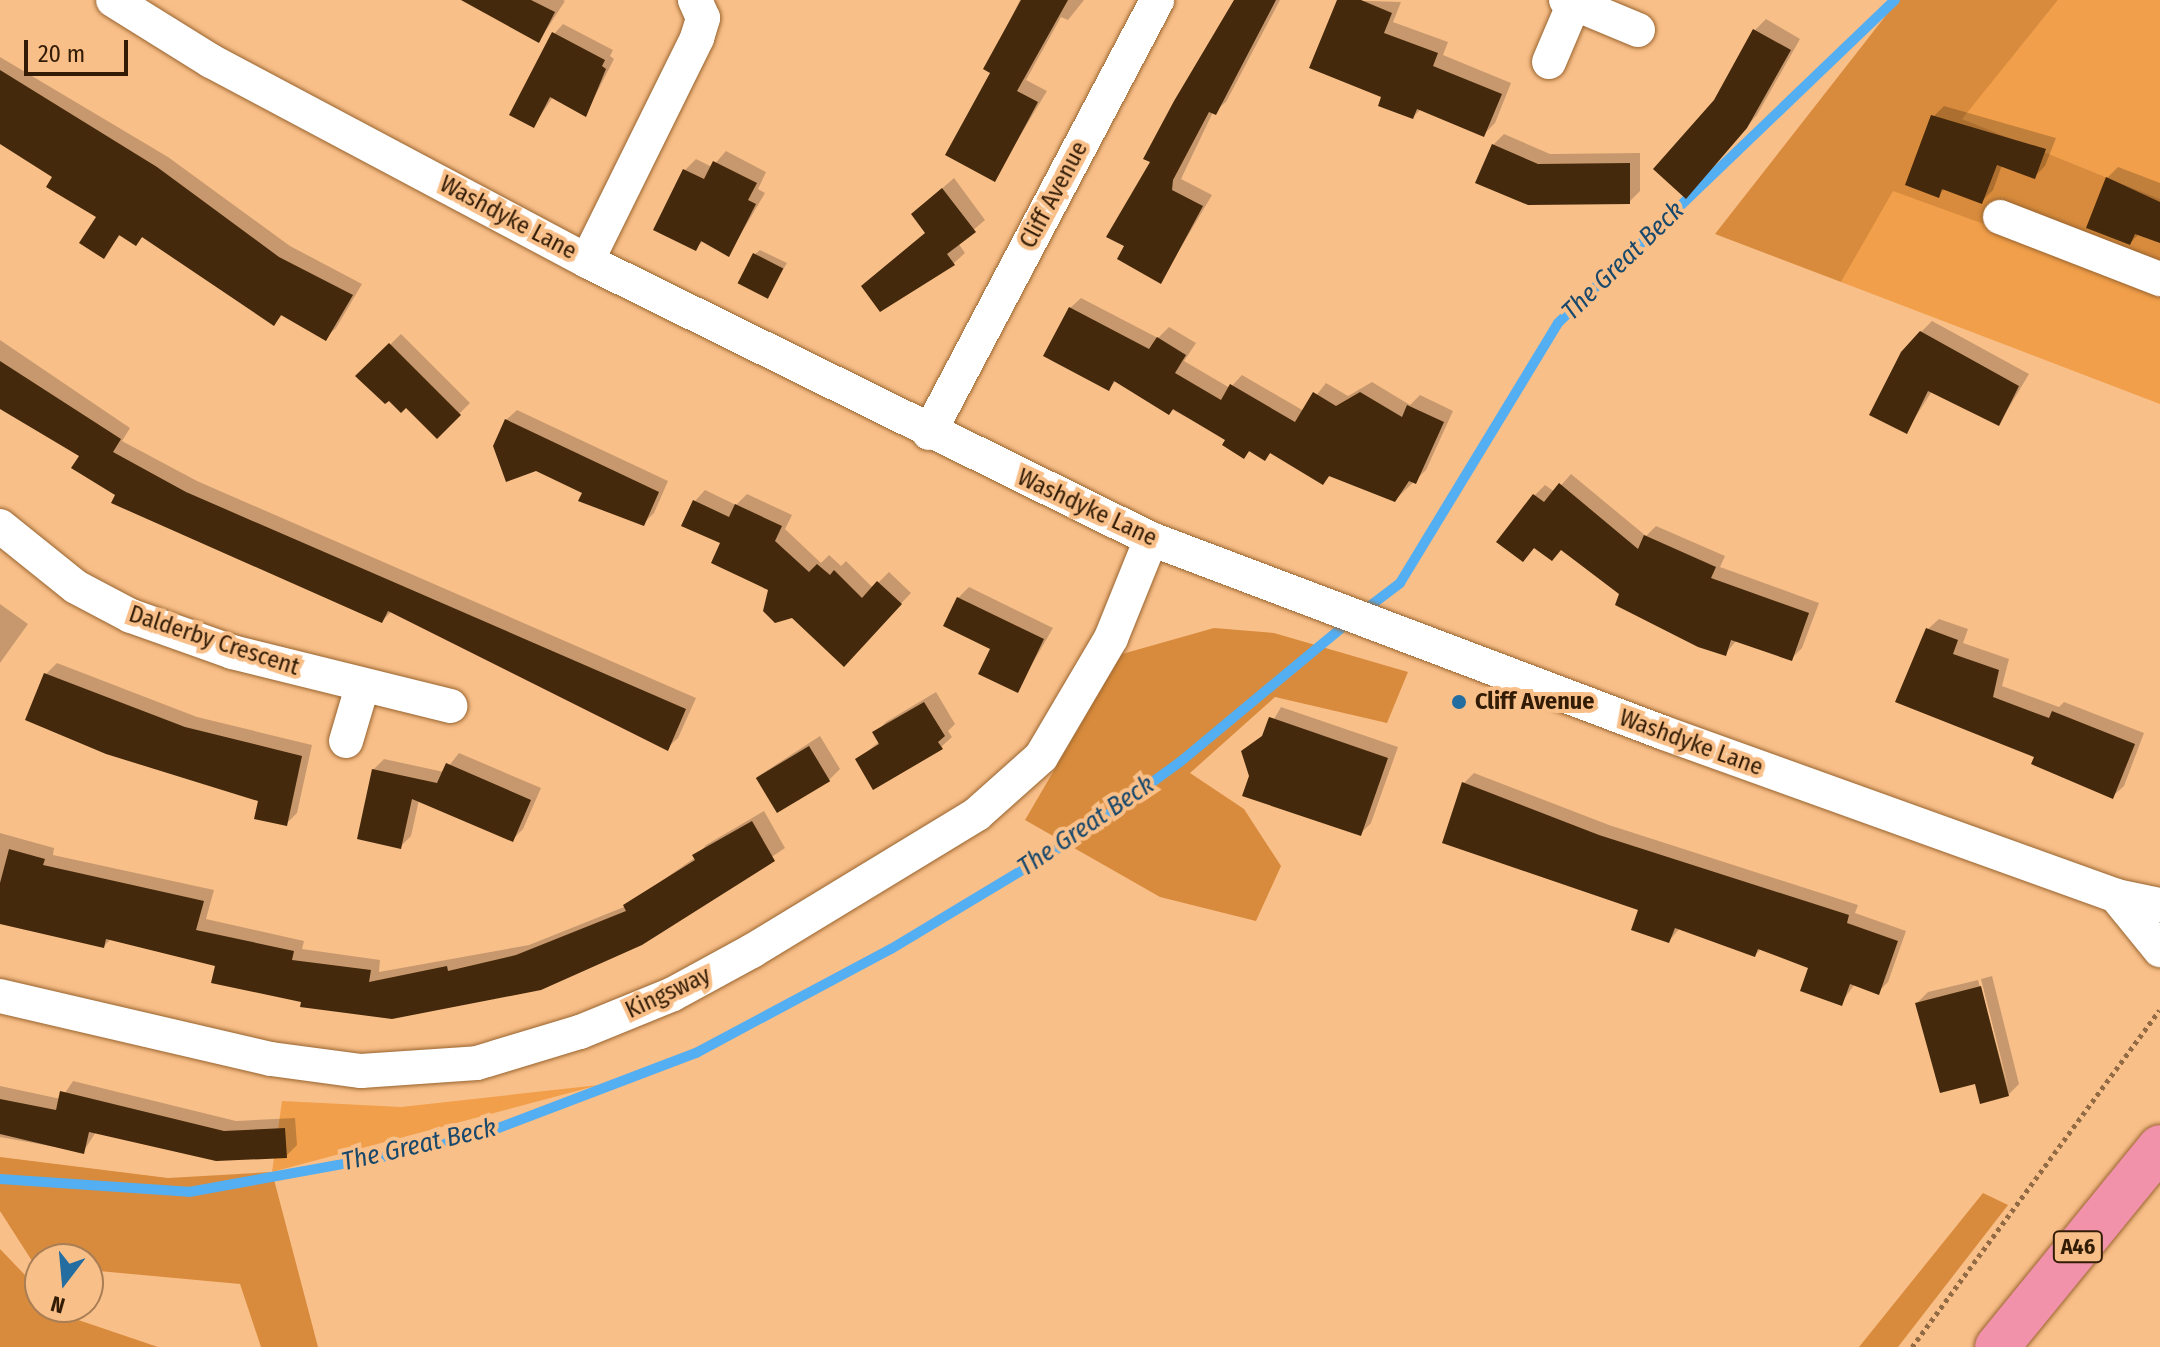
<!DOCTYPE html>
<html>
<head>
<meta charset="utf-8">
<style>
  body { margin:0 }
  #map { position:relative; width:2160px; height:1347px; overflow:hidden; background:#f9bf89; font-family:"Fira Sans Condensed",sans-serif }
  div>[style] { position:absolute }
  .green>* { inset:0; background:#f19f4a }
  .forest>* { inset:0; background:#d88b3c }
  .shadow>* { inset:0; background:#0003 }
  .stream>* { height:10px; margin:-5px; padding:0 5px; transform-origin:5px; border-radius:5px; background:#53aef2 }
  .building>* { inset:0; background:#44290c; transform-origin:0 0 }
  .path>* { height:5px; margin-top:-2.5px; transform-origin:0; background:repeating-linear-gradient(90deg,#926b45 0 4px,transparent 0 8px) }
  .roads { filter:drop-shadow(0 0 2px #98642f) drop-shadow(0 0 2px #98642f) }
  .minor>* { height:34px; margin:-17px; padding:0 17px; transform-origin:17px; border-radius:17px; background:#fff }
  .highway>* { height:44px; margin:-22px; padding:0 22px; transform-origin:22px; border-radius:22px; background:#f192aa }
  .dots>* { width:22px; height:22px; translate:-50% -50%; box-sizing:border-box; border:4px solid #f9bf89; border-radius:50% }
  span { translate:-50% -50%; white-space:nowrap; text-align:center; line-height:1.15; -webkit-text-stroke:8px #f9bf89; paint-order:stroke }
  .shield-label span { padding:2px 6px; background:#f9bf89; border:2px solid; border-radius:6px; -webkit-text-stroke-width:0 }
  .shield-label { font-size:22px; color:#321c06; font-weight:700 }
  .street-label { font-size:24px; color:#321c06 }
  .poi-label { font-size:24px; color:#321c06; font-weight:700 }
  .left { translate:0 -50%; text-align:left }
  .water-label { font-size:26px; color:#18486b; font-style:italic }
  .north { position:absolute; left:24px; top:1243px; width:80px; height:80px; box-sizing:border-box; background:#f9bf89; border:2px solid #a97e55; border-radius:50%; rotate:196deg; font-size:22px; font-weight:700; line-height:32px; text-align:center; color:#321c06 }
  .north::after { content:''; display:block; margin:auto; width:28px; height:36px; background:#236da0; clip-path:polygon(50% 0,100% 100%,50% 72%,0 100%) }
  .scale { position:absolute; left:24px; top:40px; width:104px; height:36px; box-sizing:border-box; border:4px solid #321c06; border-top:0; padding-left:10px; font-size:24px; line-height:28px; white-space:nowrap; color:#321c06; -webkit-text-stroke:6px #f9bf89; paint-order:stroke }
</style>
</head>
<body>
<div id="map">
  <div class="green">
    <div style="clip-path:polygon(2058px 0,2160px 0,2160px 199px,1961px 119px)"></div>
    <div style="clip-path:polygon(1892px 190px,2160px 288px,2160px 404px,1841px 282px)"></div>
    <div style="clip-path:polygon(599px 1085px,272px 1172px,282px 1101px,401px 1107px)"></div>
  </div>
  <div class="forest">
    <div style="clip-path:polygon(1898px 0,2058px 0,1962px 119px,2160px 199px,2160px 288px,1893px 191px,1841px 282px,1715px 234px)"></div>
    <div style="clip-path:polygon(1214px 628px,1274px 633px,1408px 672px,1387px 723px,1275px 697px,1190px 773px,1244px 809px,1281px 866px,1256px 921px,1160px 897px,1025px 820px,1122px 654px)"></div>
    <div style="clip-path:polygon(0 1157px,168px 1178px,272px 1172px,318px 1347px,261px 1347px,240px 1284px,88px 1270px,88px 1259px,40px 1259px,40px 1265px,34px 1264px,0 1211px)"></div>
    <div style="clip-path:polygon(1983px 1193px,2008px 1205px,1898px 1347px,1859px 1347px)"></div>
    <div style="clip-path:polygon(0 1249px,25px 1275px,30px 1296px,40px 1307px,158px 1347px,0 1347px)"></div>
  </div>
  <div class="shadow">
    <div style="clip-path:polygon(465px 0,563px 0,565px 1px,539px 41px)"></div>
    <div style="clip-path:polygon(1020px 0,1084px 0,1068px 20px,1061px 17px,1026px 80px,1047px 91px,994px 179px,993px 72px,986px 68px)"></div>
    <div style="clip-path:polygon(1237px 0,1280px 0,1226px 102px,1213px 112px,1181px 179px,1212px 195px,1161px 281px,1127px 246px,1175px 102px)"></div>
    <div style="clip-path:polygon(1339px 0,1401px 2px,1393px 22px,1448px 42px,1443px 55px,1511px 83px,1495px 123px,1484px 134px,1421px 109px,1413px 117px)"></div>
    <div style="clip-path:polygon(1766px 19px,1800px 39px,1757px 115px,1696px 185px,1755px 30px)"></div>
    <div style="clip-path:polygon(563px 24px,613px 50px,610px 56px,614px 59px,586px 114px,553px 97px,534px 125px,554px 34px)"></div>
    <div style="clip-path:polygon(0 57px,168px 157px,290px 246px,362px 284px,336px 328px,325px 338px,283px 314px,274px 324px,143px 236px,136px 243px,121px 234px,104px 256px,98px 217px,55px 177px,0 142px)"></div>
    <div style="clip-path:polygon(1944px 106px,2056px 138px,2045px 166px,2034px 177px,2002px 165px,1993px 190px,1982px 201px,1946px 188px,1938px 195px,1933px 117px)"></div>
    <div style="clip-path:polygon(1504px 134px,1550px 154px,1640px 153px,1640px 191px,1629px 202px,1528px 203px,1493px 145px)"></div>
    <div style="clip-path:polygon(726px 151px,766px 172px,758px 189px,765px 193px,729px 254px,703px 241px,695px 249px,685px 170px,696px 159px,712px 167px)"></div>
    <div style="clip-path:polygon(2118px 167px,2160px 183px,2160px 241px,2140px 233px,2130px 243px,2107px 178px)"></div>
    <div style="clip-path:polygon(954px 178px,985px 220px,958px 243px,965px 253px,954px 263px,880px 309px,927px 232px,913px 214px)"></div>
    <div style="clip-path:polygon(760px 250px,787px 263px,767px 297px,755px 254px)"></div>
    <div style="clip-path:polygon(1081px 298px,1158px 338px,1169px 327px,1196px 343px,1184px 361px,1230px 388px,1242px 375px,1304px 411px,1326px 383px,1348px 396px,1372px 382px,1410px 405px,1420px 395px,1453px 411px,1426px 470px,1395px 500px,1331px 475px,1323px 482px,1272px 451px,1265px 458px,1251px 450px,1244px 456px,1227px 439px,1117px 380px,1109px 388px,1070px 308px)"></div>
    <div style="clip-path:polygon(1932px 321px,2029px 374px,1999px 424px,1932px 391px,1906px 432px,1921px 332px)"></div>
    <div style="clip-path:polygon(401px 334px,470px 403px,437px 436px,406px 405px,358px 376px)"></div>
    <div style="clip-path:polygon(0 340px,130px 428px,122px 441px,197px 481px,696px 698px,678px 738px,667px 748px,392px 611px,382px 621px,113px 502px,118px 494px,81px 455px,0 406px)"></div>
    <div style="clip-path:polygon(517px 410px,668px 481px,654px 513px,643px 524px,585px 492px,506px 420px)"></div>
    <div style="clip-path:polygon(1571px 474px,1646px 536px,1656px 526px,1725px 556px,1720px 567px,1819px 603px,1802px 648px,1791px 659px,1737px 640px,1725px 654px,1622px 594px,1562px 549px,1536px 546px,1523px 559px,1534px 496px,1545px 485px,1555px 492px)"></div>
    <div style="clip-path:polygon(705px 490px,736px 505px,747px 494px,792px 515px,785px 529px,821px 563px,829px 555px,841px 566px,846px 561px,873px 588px,889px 572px,911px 593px,854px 653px,771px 589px,723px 542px,695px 501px)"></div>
    <div style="clip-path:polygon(969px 587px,1053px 628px,1017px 690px,958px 598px)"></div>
    <div style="clip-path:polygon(0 604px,28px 624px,0 663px)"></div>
    <div style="clip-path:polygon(1939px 619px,1968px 629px,1963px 643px,2009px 659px,2002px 686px,2059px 707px,2064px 702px,2144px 733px,2124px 786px,2113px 796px,2036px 756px,1928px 629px)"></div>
    <div style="clip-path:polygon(57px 663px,197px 717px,312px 745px,297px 813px,286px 824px,260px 800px,46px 674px)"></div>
    <div style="clip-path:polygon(936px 692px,955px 724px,948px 731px,952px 737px,941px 747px,857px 760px,880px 741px,875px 733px,886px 722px)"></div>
    <div style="clip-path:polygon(1281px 707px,1398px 747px,1371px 823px,1360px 834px,1251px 776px,1243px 752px,1266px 733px)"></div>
    <div style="clip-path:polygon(820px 736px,840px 769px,829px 780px,757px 777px)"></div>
    <div style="clip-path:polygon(459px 753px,541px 788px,523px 829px,512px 840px,419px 800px,411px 836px,400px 847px,373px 770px,384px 759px,444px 772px)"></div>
    <div style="clip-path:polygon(1474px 773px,1609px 825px,1858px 905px,1855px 913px,1906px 931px,1888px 982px,1878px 992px,1855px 984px,1841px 1003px,1811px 967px,1761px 949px,1755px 955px,1680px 928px,1669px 941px,1640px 909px,1464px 783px)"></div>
    <div style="clip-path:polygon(764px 811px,785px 848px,641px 943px,540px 988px,392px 1017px,303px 1001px,217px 965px,112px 938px,104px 946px,0 920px,0 833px,54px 848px,53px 855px,214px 890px,206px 919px,304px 941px,302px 949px,380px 960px,379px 972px,529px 945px,624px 907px,696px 857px,706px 845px)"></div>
    <div style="clip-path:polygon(1992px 976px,2019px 1084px,2008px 1095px,1976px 1081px,1917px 1003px,1928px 992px,1978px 980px,2009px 1090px,1981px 979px)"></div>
    <div style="clip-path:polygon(73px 1081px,236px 1121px,295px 1118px,297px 1145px,286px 1156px,96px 1132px,83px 1152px,0 1137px,0 1086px,61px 1099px)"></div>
  </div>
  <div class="stream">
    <div style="left:1362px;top:612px;width:48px;rotate:-37.3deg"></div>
    <div style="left:1400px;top:583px;width:304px;rotate:-58.7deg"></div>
    <div style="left:1558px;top:323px;width:467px;rotate:-43.8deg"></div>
    <div style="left:0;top:1179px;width:189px;rotate:3.9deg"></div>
    <div style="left:189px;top:1192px;width:202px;rotate:-10.3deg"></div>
    <div style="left:388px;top:1156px;width:86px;rotate:-12.1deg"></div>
    <div style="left:472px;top:1138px;width:240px;rotate:-20.8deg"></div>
    <div style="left:696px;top:1053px;width:221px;rotate:-28.1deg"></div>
    <div style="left:891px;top:949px;width:214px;rotate:-31deg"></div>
    <div style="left:1074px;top:839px;width:131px;rotate:-36deg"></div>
    <div style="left:1180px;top:762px;width:221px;rotate:-39.7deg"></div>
  </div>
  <div class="building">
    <div style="clip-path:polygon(461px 0,531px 0,555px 12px,539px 43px)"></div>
    <div style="clip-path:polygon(1021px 0,1068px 0,1017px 91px,1038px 102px,995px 182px,945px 155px,990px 73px,983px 69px)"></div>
    <div style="clip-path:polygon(1234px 0,1276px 0,1216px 115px,1209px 112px,1173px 180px,1172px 190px,1203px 206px,1161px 284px,1117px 259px,1124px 246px,1106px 237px,1150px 162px,1143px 159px,1174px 101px)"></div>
    <div style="clip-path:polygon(1337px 0,1361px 0,1392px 13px,1384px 33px,1438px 53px,1433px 66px,1502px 94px,1484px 137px,1417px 109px,1413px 119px,1378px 106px,1381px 97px,1309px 68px)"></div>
    <div style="clip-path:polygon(1753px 29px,1791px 50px,1747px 128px,1686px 199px,1653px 169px,1714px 100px)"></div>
    <div style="clip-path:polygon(552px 32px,605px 60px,602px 66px,606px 69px,586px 117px,550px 97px,534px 128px,509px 115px)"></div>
    <div style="clip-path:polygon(0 70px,157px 167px,279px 257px,353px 295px,326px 341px,281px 315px,274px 326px,142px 237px,136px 246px,119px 235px,104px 259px,79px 243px,96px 217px,46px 187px,52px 177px,0 144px)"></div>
    <div style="clip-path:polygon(1931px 115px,2046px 149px,2035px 179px,1997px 165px,1982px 204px,1942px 189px,1939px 198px,1905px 185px)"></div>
    <div style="clip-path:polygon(1492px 144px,1538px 164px,1630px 163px,1630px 204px,1528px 205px,1475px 183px)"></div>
    <div style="clip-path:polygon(713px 161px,757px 183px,748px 200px,756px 204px,729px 257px,701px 241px,696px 251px,653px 230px,683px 169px,704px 179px)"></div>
    <div style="clip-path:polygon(2106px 177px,2160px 202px,2160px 243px,2135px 234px,2130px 245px,2086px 228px)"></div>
    <div style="clip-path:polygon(942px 188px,976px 232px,947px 254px,955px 265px,880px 312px,861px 286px,925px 233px,911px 214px)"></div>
    <div style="left:753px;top:253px;width:34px;height:34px;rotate:27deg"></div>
    <div style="clip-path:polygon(1069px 307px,1149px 349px,1157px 337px,1186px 355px,1175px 373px,1221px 400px,1230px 384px,1295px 422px,1313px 392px,1336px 406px,1360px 392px,1402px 417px,1407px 405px,1444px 422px,1416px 484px,1409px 481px,1395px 502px,1329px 476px,1323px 485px,1270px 453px,1265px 461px,1249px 451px,1244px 459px,1222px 445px,1225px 440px,1173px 409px,1169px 415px,1114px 381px,1109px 391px,1043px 356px)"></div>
    <div style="clip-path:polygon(1920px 331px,2019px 386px,1999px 426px,1928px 391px,1907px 434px,1869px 415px,1901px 352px)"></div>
    <div style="clip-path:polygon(389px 343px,461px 415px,437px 439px,406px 408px,401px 413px,389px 401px,385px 404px,355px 376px)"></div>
    <div style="clip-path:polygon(0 361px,121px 439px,113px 452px,186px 492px,686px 709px,668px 751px,388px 611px,382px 623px,111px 503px,115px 495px,71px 468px,79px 456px,0 409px)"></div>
    <div style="clip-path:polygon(505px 419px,659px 492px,644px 526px,578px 501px,582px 493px,536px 471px,506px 482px,493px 446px)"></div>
    <div style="clip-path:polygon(1559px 483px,1638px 549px,1644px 535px,1716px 567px,1711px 578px,1809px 613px,1792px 661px,1731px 640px,1726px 656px,1698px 647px,1615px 605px,1619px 594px,1561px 550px,1552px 561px,1534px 548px,1523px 562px,1496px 542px,1533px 494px,1544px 502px)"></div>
    <div style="clip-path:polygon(693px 500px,729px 517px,735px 504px,782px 526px,775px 541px,809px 572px,817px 564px,830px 575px,834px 570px,862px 598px,877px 581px,902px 604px,844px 667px,792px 618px,775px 623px,763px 611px,768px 590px,711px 563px,720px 543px,681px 526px)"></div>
    <div style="clip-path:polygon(957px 597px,1044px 639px,1018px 693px,978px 674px,990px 649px,943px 626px)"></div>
    <div style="clip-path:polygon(1926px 628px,1958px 640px,1953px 654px,1999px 670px,1993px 697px,2049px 718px,2052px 711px,2135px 744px,2113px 799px,2031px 764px,2034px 757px,1895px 702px)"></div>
    <div style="clip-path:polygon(44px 673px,185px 727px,302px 756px,287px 826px,254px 819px,258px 801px,106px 754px,25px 720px)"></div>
    <div style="clip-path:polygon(924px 702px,945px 736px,938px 742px,943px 749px,873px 790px,855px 759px,879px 744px,872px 732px)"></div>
    <div style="clip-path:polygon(1269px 717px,1388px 758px,1361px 836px,1242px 796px,1249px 776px,1241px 751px,1262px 736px)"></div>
    <div style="left:809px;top:746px;width:41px;height:62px;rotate:59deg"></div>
    <div style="clip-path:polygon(446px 763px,531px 800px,513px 842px,412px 799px,401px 849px,357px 839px,372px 769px,437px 783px)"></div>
    <div style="clip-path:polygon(1462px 782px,1599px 835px,1849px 915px,1847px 923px,1898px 941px,1879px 995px,1850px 984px,1842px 1006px,1800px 991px,1808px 968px,1758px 949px,1755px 957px,1675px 928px,1669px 943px,1631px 930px,1638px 910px,1442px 843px)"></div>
    <div style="clip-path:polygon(752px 821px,775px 861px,642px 945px,541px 990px,392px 1019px,300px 1007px,301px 1002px,211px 983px,215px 966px,106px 939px,104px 948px,0 924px,0 883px,9px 849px,45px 859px,43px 865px,204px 901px,196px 930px,294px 951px,292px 960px,371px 970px,369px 982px,447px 966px,448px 971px,516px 955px,626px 911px,623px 905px,695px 860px,692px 855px)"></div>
    <div style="clip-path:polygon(1981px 986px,2009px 1096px,1980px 1104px,1975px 1084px,1940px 1093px,1915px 1003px)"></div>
    <div style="clip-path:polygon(60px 1091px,224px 1131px,285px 1128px,287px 1158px,216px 1161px,89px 1132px,84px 1154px,0 1134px,0 1099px,56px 1110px)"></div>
  </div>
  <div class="path">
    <div style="left:1912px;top:1347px;width:418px;rotate:-53.7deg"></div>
  </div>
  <div class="roads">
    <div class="minor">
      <div style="left:113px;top:0;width:115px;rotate:31.9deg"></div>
      <div style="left:211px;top:61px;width:426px;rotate:28deg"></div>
      <div style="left:587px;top:261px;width:629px;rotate:26.24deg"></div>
      <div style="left:1151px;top:539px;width:548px;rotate:20.71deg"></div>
      <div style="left:1664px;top:733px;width:480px;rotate:19.8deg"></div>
      <div style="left:2116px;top:896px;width:45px;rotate:11.6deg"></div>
      <div style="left:1566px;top:0;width:78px;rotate:22.6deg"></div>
      <div style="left:1549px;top:62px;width:64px;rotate:-67deg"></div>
      <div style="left:2000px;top:217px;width:172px;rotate:21.2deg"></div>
      <div style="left:587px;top:261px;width:249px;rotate:-63.7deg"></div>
      <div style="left:697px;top:38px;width:21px;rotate:-73deg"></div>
      <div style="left:703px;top:18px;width:20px;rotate:-114deg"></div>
      <div style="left:929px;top:433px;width:489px;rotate:-62.2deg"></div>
      <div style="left:0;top:526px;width:97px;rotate:38.8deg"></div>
      <div style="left:76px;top:587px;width:62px;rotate:27.8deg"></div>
      <div style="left:131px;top:616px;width:107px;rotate:19.6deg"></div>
      <div style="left:232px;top:652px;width:225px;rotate:13.9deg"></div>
      <div style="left:346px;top:741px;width:56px;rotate:-73.5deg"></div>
      <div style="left:2116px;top:896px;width:70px;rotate:50.8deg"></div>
      <div style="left:0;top:996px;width:278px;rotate:13.1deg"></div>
      <div style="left:271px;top:1059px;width:91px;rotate:7.6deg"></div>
      <div style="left:361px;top:1071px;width:116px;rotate:-3.9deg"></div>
      <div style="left:477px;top:1063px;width:108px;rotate:-16.8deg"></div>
      <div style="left:580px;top:1032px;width:100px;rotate:-22.2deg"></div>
      <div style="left:673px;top:994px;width:90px;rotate:-28.6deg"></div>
      <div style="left:752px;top:951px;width:263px;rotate:-31.3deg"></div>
      <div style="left:977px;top:814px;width:86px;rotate:-41.7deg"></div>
      <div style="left:1041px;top:757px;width:138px;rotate:-59.5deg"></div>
      <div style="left:1111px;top:638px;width:107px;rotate:-68deg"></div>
    </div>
    <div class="highway">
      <div style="left:1997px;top:1347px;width:258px;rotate:-50.8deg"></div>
    </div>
  </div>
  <div class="dots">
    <div style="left:1459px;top:702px;background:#236da0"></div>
  </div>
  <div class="shield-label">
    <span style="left:2078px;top:1247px">A46</span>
  </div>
  <div class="street-label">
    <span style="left:1054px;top:195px;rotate:-62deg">Cliff Avenue</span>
    <span style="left:508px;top:218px;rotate:28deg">Washdyke Lane</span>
    <span style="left:1087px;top:508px;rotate:25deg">Washdyke Lane</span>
    <span style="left:214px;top:641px;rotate:18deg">Dalderby Crescent</span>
    <span style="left:1691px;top:743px;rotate:20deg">Washdyke Lane</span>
    <span style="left:668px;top:993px;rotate:-25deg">Kingsway</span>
  </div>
  <div class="poi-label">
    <span class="left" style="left:1475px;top:702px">Cliff Avenue</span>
  </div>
  <div class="water-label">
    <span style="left:1623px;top:261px;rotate:-44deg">The Great Beck</span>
    <span style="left:1086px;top:826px;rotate:-34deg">The Great Beck</span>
    <span style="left:419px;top:1145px;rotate:-13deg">The Great Beck</span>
  </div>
  <div class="north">N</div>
  <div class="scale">20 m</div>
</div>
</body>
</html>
